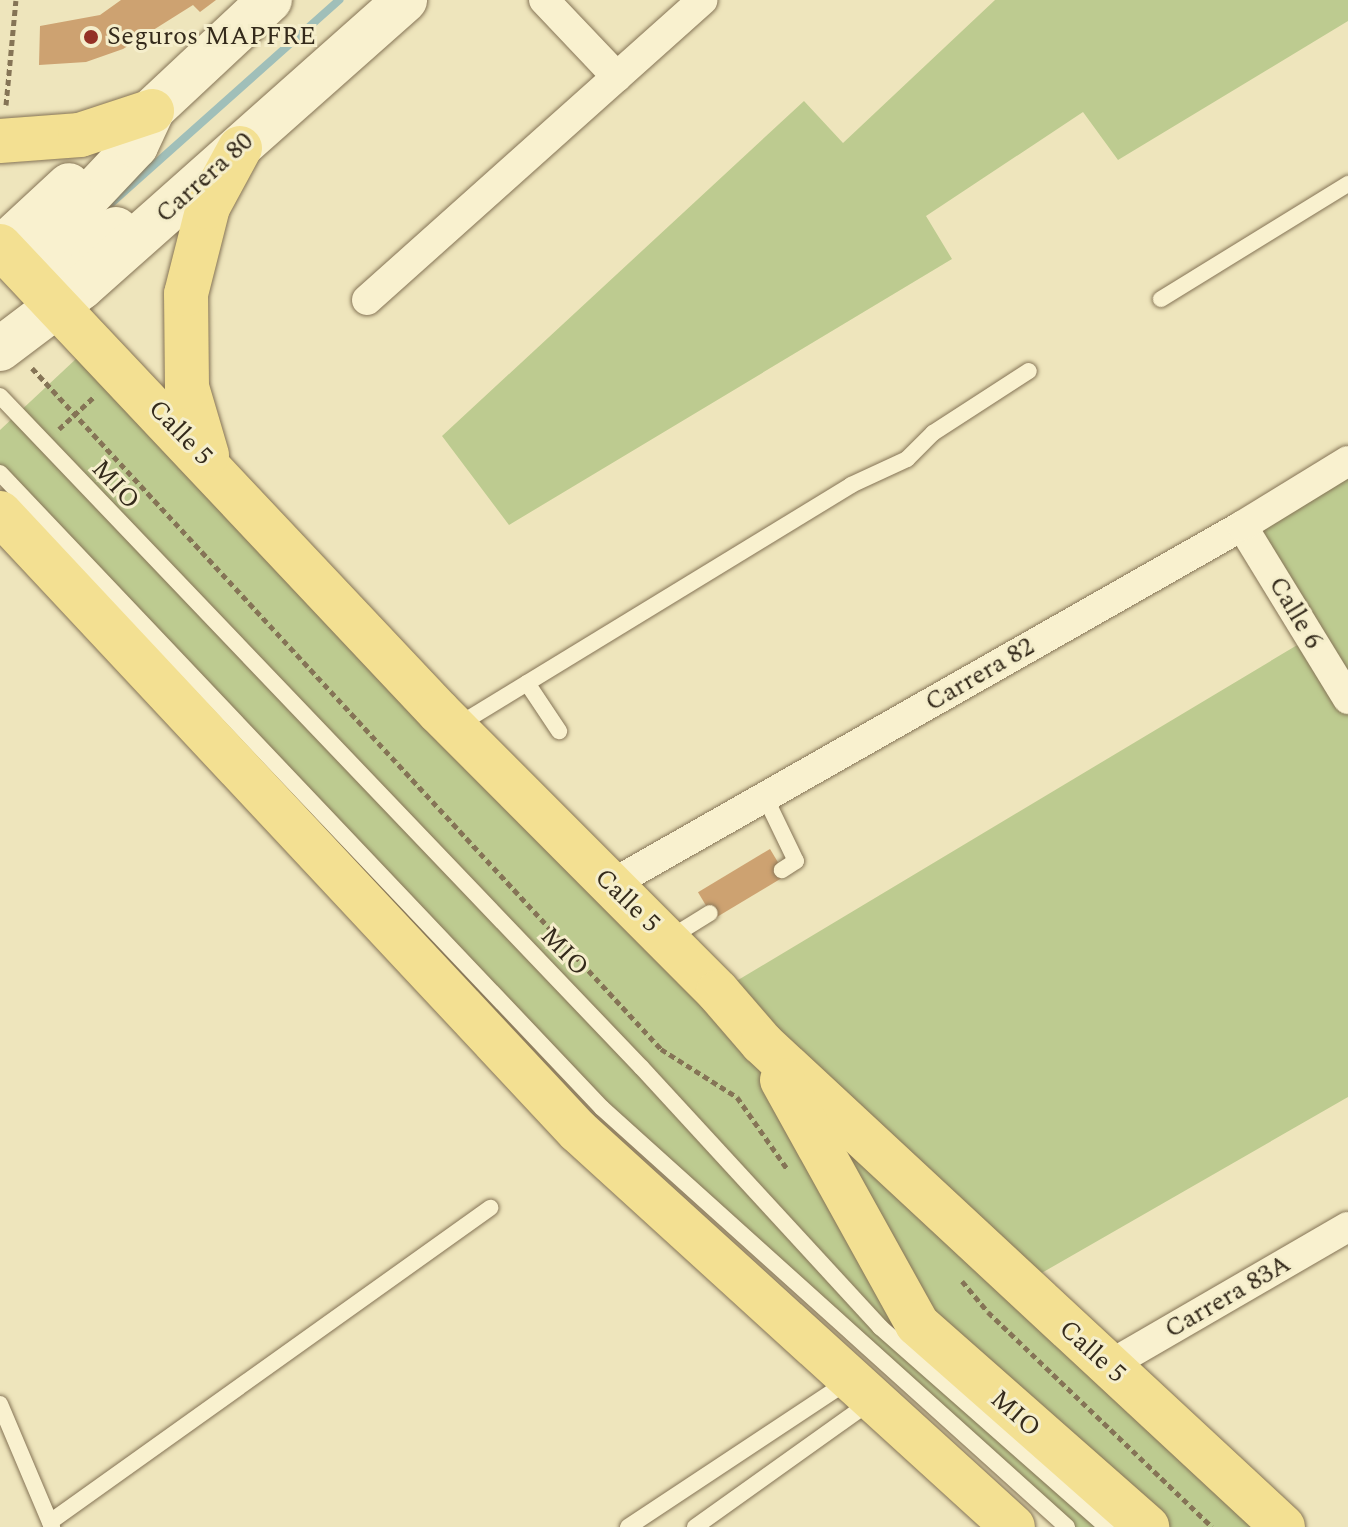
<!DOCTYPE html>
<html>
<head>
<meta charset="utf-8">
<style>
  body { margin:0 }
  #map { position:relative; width:1348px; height:1527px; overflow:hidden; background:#eee5bc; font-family:Spectral,serif }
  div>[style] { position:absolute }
  .green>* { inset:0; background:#bdcb90 }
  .stream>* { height:8px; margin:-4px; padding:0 4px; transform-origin:4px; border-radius:4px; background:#a0bfb9 }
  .building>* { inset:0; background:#cda271; transform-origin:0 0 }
  .path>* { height:5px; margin-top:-2.5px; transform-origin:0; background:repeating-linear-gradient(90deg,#857456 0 6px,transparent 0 10px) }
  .roads { filter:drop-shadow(0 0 2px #857456) drop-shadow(0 0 2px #857456) }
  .lane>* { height:16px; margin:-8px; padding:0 8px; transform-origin:8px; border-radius:8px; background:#f9f1cf }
  .street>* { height:30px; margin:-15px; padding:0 15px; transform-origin:15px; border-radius:15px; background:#f9f1cf }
  .secondary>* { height:44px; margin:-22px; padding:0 22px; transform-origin:22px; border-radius:22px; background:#f9f1cf }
  .primary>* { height:44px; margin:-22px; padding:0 22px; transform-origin:22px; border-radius:22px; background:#f3e092 }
  .dots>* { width:22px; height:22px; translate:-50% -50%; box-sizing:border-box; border:4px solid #f5eecb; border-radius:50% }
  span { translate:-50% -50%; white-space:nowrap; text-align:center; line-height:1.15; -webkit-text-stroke:6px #f5eecb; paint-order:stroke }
  .poi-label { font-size:26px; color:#342a1b }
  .left { translate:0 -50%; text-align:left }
  .street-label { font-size:26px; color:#342a1b }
</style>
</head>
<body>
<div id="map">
  <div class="green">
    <div style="clip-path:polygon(995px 0,1348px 0,1348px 21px,1118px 160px,1083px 112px,926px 216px,952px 259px,509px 525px,442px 436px,804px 101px,843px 143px)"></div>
    <div style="clip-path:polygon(93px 343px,718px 992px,1309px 638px,1242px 526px,1348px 461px,1348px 1097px,1019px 1286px,1283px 1527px,1067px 1527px,602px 1108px,0 473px,0 430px)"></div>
  </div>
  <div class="stream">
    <div style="left:108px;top:206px;width:310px;rotate:-41.7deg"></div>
  </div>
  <div class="building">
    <div style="clip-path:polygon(121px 0,216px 0,200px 12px,193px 5px,123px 49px,86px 62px,39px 65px,40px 26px,100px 15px)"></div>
    <div style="left:770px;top:849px;width:31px;height:84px;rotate:59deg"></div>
  </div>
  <div class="path">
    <div style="left:6px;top:105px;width:105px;rotate:-84.6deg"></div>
    <div style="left:32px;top:368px;width:927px;rotate:47.27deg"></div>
    <div style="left:661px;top:1049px;width:90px;rotate:32.3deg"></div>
    <div style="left:737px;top:1097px;width:89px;rotate:55.1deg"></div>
    <div style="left:59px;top:429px;width:50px;rotate:-42.6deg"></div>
    <div style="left:962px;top:1281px;width:40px;rotate:50deg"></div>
    <div style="left:988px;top:1312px;width:310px;rotate:43.8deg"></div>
  </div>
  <div class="roads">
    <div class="lane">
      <div style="left:1161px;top:299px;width:220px;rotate:-31.6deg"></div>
      <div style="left:0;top:396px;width:929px;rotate:46.31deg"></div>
      <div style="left:642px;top:1068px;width:352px;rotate:47.4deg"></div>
      <div style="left:880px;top:1327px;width:303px;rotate:41.4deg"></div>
      <div style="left:0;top:473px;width:875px;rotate:46.53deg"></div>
      <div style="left:602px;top:1108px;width:626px;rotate:42.02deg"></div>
      <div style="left:527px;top:683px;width:58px;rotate:56.3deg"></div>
      <div style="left:455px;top:727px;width:464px;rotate:-31.4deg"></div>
      <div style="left:851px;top:485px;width:62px;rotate:-24.9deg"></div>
      <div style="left:907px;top:459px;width:37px;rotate:-45deg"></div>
      <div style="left:933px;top:433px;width:114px;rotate:-32.9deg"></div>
      <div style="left:765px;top:797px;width:71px;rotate:64.2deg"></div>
      <div style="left:796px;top:861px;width:17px;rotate:147deg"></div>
      <div style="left:668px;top:939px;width:49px;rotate:-31.8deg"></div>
      <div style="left:0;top:1404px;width:134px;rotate:67.1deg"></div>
      <div style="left:50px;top:1522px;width:541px;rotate:-35.51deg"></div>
      <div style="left:628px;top:1527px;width:265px;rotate:-33.5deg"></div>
      <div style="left:695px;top:1527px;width:219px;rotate:-35.5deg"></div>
    </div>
    <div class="street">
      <div style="left:544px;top:0;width:106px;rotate:46.5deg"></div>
      <div style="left:367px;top:300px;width:450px;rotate:-41.8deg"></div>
      <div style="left:1242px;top:526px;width:203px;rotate:58.5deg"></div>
      <div style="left:610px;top:885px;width:727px;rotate:-29.6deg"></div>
      <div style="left:1242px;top:526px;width:124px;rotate:-31.5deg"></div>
      <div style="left:1108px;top:1366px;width:277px;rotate:-30.1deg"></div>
    </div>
    <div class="secondary">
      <div style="left:132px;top:129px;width:189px;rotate:-43.1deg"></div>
      <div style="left:116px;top:229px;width:53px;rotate:142.7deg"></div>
      <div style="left:74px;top:261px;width:17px;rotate:-163deg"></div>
      <div style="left:58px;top:256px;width:13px;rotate:-119deg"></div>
      <div style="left:52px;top:245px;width:11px;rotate:-85deg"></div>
      <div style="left:53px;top:234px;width:121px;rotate:-46.7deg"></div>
      <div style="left:136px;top:146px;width:38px;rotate:-65deg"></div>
      <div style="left:0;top:249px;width:94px;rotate:-42.8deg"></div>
      <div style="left:0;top:349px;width:103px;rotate:-37.1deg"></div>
      <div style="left:82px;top:287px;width:432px;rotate:-41.6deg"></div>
    </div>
    <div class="primary">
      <div style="left:0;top:141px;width:80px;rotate:-4.3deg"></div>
      <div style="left:80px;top:135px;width:76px;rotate:-18.4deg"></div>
      <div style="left:0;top:246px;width:640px;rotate:46.71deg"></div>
      <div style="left:439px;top:712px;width:395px;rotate:45.1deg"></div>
      <div style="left:718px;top:992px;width:67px;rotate:49.2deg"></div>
      <div style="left:762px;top:1043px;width:711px;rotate:42.89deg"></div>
      <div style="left:207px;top:455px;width:71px;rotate:-106.4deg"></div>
      <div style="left:187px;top:387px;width:93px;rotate:-90.6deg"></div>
      <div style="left:186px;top:294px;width:90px;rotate:-75.8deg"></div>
      <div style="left:208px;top:207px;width:67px;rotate:-61.5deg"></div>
      <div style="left:0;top:513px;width:846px;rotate:46.92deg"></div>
      <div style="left:578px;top:1131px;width:588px;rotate:42.31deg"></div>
      <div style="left:782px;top:1080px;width:279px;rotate:61deg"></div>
      <div style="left:917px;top:1324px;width:307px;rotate:41.4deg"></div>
    </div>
  </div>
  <div class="dots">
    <div style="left:91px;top:37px;background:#943125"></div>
  </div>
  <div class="poi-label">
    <span class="left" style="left:107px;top:37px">Seguros MAPFRE</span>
  </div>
  <div class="street-label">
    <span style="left:205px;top:178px;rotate:-42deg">Carrera 80</span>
    <span style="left:180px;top:433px;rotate:46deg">Calle 5</span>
    <span style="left:115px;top:485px;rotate:47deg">MIO</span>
    <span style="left:1295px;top:613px;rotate:59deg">Calle 6</span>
    <span style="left:980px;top:675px;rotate:-30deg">Carrera 82</span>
    <span style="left:627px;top:901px;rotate:44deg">Calle 5</span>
    <span style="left:564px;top:952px;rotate:46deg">MIO</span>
    <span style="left:1228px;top:1297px;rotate:-30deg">Carrera 83A</span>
    <span style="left:1092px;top:1352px;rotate:42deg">Calle 5</span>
    <span style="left:1015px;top:1414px;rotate:41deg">MIO</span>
  </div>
</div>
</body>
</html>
